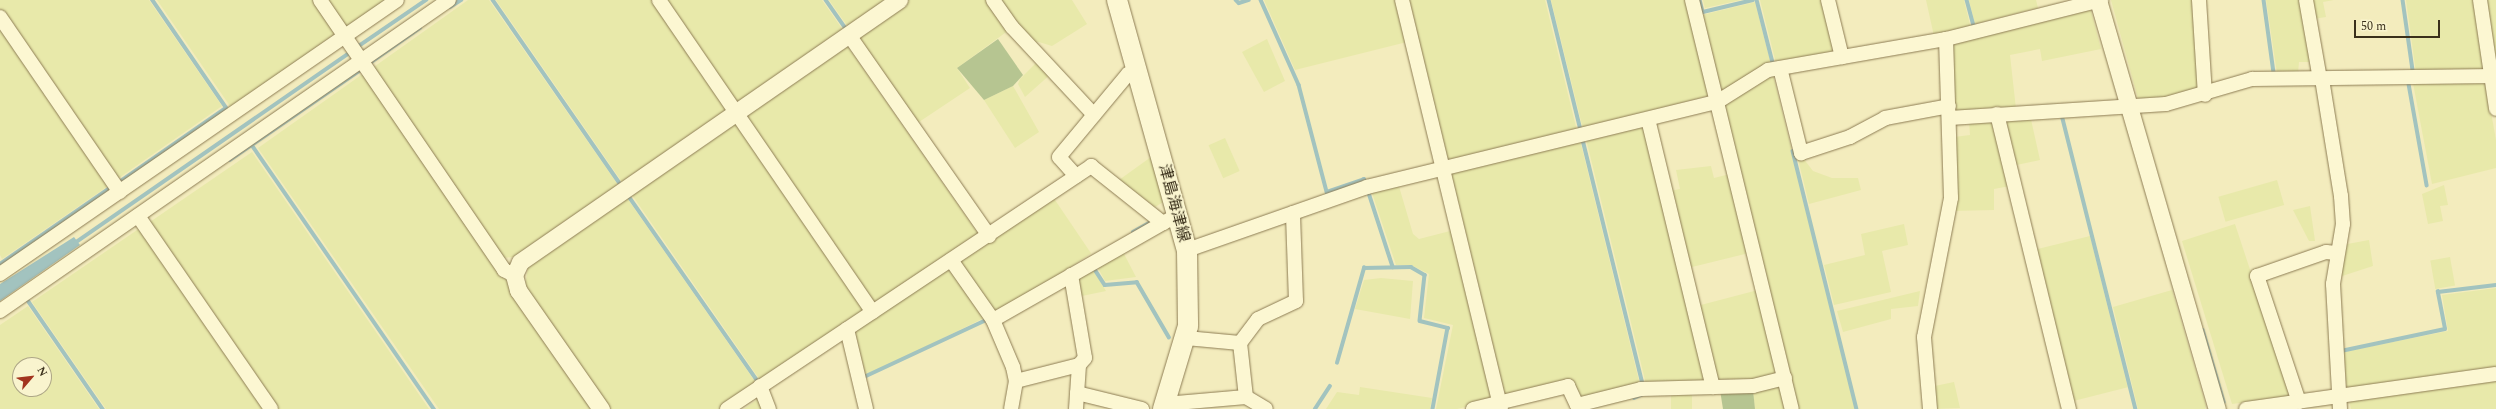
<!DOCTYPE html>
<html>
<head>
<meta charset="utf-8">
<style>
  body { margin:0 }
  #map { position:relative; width:2496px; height:409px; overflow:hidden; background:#f3ecbd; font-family:Spectral,"Noto Sans JP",serif }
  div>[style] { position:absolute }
  .farmland>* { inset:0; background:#e8e9aa; transform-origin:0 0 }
  .cemetery>* { inset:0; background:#b6c591 }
  .water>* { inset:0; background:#a2c3bf }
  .stream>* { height:3.5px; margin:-1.75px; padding:0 1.75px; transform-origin:1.75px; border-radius:1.75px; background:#a2c3bf }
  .roads { filter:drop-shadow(0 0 1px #8d7c54) drop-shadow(0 0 1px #8d7c54) }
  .minor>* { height:14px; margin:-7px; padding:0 7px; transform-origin:7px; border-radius:7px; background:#fcf7d2 }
  .tertiary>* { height:17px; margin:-8.5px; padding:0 8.5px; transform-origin:8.5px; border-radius:8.5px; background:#fcf7d2 }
  .secondary>* { height:20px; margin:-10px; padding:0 10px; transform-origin:10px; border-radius:10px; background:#fcf7d2 }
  span { translate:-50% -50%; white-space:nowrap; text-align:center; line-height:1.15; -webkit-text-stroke:3px #f9f4ce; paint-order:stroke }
  .street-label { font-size:16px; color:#3a301b }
  .north { position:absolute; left:12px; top:357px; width:40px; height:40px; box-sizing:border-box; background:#f9f4ce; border:1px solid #ada686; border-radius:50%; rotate:62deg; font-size:11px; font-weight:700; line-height:16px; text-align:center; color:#3a301b }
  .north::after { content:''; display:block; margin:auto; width:14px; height:18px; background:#a2341e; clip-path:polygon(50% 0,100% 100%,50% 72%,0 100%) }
  .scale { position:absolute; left:2354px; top:20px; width:86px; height:18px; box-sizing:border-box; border:2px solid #3a301b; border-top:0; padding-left:5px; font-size:12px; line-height:14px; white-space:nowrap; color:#3a301b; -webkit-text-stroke:3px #f9f4ce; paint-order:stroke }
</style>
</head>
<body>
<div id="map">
  <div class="farmland">
    <div style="clip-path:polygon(0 0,149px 0,222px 106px,116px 180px,0 11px)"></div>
    <div style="clip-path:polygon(157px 0,314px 0,336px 32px,335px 38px,232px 109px)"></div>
    <div style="clip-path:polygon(324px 0,389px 0,348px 28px)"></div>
    <div style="clip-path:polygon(468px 0,489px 0,618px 185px,514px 257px,503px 258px,371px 69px)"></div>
    <div style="clip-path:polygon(496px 0,654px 0,726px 105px,726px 112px,622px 182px)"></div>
    <div style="clip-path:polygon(662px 0,822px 0,843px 30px,738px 104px)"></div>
    <div style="clip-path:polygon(829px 0,888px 0,848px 27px)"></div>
    <div style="clip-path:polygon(908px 0,989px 0,1009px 30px,957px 68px,970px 88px,916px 124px,856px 36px)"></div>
    <div style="clip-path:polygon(997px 0,1072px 0,1087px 24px,1052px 46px,1039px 42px,1032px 43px)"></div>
    <div style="clip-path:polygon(1264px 0,1396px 0,1407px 42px,1295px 70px)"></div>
    <div style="clip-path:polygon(1405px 0,1545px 0,1577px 131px,1448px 162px)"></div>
    <div style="clip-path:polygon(1551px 0,1687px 0,1711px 95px,1583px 129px)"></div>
    <div style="clip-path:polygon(1703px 0,1741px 0,1705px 8px)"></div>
    <div style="clip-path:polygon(1760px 0,1825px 0,1836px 47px,1833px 54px,1776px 63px)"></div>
    <div style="clip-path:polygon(1926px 0,1964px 0,1971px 29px,1934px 36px)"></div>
    <div style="clip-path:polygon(1969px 0,2036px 0,2038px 8px,1975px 24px)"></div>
    <div style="clip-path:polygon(2195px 0,2198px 90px,2139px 102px,2111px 0)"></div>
    <div style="clip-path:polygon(2266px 0,2303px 0,2314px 62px,2299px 62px,2298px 73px,2277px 73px)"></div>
    <div style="clip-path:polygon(2310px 0,2334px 0,2323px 2px,2326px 17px,2313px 19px)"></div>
    <div style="clip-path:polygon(2406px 0,2476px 0,2485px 66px,2482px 70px,2416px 73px)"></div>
    <div style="clip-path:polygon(2484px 0,2496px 0,2496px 70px)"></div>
    <div style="clip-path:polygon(1755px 2px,1771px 64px,1725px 91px,1721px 90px,1702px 15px)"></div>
    <div style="clip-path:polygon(2087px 9px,2091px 11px,2101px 49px,2042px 61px,2040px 49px,2010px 55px,2016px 109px,1959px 112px,1954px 107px,1950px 43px)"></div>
    <div style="clip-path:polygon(0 22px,111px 184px,2px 259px,0 255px)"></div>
    <div style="clip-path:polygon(1267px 39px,1285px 81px,1264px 92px,1242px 52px)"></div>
    <div style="clip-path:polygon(846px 44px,979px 235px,875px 304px,745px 119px,746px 112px)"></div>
    <div style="clip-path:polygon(1039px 60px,1052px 73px,1025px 97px,1018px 84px,1020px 79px)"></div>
    <div style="clip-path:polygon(364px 73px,595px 409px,439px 409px,258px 148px)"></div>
    <div style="left:1773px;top:75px;width:344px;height:57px;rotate:76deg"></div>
    <div style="clip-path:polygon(2485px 79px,2496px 140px,2496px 168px,2432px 184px,2413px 83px)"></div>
    <div style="clip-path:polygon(1013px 86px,1039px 132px,1015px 148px,984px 100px)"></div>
    <div style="clip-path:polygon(2030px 115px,2040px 160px,2012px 166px,2005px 117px)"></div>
    <div style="clip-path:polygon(1993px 118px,2010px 186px,1994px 189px,1994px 210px,1951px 211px,1954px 137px,1970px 135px,1969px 121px)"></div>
    <div style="clip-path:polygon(733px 121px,740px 124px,865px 311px,760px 380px,630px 192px)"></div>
    <div style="clip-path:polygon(1639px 127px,1647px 131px,1707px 378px,1703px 382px,1646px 384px,1586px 139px)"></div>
    <div style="left:1225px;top:138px;width:36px;height:18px;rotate:66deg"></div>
    <div style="clip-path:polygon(1580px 140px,1640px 385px,1578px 399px,1571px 382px,1505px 397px,1450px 170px)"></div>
    <div style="clip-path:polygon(252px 152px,429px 409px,275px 409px,147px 224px)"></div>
    <div style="clip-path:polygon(1151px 157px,1165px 201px,1155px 207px,1119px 180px)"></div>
    <div style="clip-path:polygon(1803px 158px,1813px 171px,1832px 178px,1858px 178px,1861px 190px,1809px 204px,1798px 159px)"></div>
    <div style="clip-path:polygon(1711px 166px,1714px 178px,1730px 174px,1749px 253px,1688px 268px,1670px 191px,1680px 189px,1676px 170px)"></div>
    <div style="left:2277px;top:180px;width:26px;height:61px;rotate:74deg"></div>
    <div style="clip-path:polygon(1398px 183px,1413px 234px,1419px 239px,1454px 230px,1494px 393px,1491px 401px,1457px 409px,1436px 409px,1453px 325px,1424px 318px,1429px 274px,1411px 265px,1396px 265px,1371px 190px)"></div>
    <div style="clip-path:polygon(2444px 185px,2448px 205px,2440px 206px,2443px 221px,2428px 224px,2422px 194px)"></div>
    <div style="clip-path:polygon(625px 195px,756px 383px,719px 409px,610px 409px,525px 287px,529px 261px)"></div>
    <div style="left:1053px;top:197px;width:68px;height:113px;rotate:56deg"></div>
    <div style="clip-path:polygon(2310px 206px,2315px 241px,2309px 241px,2293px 210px)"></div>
    <div style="clip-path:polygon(1904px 224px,1908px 245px,1882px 251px,1891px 292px,1834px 305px,1824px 265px,1865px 255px,1861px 234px)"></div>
    <div style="clip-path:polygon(2235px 224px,2291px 394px,2289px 397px,2232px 404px,2182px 241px)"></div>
    <div style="clip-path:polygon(140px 228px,264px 409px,106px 409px,32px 302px)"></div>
    <div style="left:2090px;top:236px;width:156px;height:59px;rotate:76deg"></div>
    <div style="clip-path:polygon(2369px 240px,2373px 266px,2336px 278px,2342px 245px)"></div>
    <div style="clip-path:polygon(1123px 252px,1136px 277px,1105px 281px,1097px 266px)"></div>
    <div style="left:2450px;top:257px;width:29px;height:20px;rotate:80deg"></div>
    <div style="clip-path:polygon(948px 267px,986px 317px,866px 376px,853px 329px)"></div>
    <div style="clip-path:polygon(1092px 268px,1106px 291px,1077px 297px,1076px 276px)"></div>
    <div style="clip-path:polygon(1381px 278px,1413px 281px,1410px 319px,1355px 309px,1364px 280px)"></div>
    <div style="clip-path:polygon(2496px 288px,2496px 370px,2347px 391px,2343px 352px,2448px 331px,2442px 295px)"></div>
    <div style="clip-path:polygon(1758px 290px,1779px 371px,1776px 378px,1719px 382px,1697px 306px)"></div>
    <div style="clip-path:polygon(2172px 290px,2206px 406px,2205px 409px,2138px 409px,2113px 307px)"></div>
    <div style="clip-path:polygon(1920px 291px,1918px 306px,1891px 309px,1891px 319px,1843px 332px,1837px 311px)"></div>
    <div style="clip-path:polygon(evenodd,28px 306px,99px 409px,0 409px,0 325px,28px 306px,20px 365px,44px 365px,44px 389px,20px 389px,20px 365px)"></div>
    <div style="clip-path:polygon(2496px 378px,2496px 409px,2351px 409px,2349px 400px)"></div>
    <div style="clip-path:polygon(1954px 382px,1960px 408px,1934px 409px,1930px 387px)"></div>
    <div style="clip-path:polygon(1777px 384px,1783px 387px,1787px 409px,1755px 409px,1753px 390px)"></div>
    <div style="clip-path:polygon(1360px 387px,1432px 398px,1430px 409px,1326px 409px,1337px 392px,1359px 395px)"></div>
    <div style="left:1671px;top:391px;width:21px;height:18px"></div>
    <div style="clip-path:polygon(761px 397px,765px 409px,744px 409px)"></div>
  </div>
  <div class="cemetery">
    <div style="clip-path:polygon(998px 39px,1023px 75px,1013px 86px,984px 100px,957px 68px)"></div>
    <div style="clip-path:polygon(1720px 390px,1753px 390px,1755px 409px,1723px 409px)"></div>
  </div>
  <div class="water">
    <div style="clip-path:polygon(74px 237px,80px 245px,0 301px,0 284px)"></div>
  </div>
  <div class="stream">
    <div style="left:493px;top:0;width:221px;rotate:55.3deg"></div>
    <div style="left:826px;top:0;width:33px;rotate:55deg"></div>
    <div style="left:1236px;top:0;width:4px;rotate:45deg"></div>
    <div style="left:1239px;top:3px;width:10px;rotate:-17deg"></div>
    <div style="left:1261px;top:0;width:93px;rotate:65.9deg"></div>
    <div style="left:1299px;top:85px;width:111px;rotate:75.3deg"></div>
    <div style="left:1327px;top:192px;width:39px;rotate:-19deg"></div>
    <div style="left:1364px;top:179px;width:3px;rotate:72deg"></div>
    <div style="left:1549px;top:0;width:134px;rotate:76.2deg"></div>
    <div style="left:1700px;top:0;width:12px;rotate:76deg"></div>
    <div style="left:1703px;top:12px;width:51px;rotate:-13.5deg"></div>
    <div style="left:1757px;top:0;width:65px;rotate:75.7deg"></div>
    <div style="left:1967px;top:0;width:28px;rotate:75deg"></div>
    <div style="left:1974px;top:27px;width:2px;rotate:-27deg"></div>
    <div style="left:2264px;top:0;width:74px;rotate:82.2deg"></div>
    <div style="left:2403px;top:0;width:71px;rotate:81.9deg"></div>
    <div style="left:450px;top:7px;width:13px;rotate:-32deg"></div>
    <div style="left:356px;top:48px;width:85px;rotate:-34.4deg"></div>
    <div style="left:370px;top:63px;width:61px;rotate:-35deg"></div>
    <div style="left:2409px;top:84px;width:103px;rotate:79.9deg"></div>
    <div style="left:2062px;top:115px;width:303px;rotate:75.9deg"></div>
    <div style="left:1583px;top:140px;width:251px;rotate:76.2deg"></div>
    <div style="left:252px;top:145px;width:321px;rotate:55.4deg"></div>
    <div style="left:1793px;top:151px;width:266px;rotate:76.1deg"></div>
    <div style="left:230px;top:160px;width:157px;rotate:-34.6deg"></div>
    <div style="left:118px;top:183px;width:131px;rotate:-34.8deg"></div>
    <div style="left:226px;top:108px;width:131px;rotate:-124.4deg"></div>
    <div style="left:1369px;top:193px;width:78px;rotate:72deg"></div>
    <div style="left:628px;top:195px;width:226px;rotate:55.1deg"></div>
    <div style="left:1133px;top:232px;width:21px;rotate:-29deg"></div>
    <div style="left:75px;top:243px;width:336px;rotate:-34.7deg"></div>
    <div style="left:0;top:264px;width:135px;rotate:-34.7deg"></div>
    <div style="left:1094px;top:268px;width:20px;rotate:57deg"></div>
    <div style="left:1105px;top:285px;width:32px;rotate:-5deg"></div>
    <div style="left:1137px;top:282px;width:64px;rotate:59.8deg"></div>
    <div style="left:27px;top:299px;width:134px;rotate:55.4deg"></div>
    <div style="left:2203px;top:330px;width:75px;rotate:73.7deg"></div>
    <div style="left:2341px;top:351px;width:106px;rotate:-11.9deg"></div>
    <div style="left:2445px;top:329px;width:38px;rotate:-101deg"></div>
    <div style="left:2438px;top:292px;width:58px;rotate:-6.9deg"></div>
    <div style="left:1337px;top:363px;width:99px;rotate:-74.1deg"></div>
    <div style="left:1364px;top:268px;width:47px;rotate:-1.2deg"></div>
    <div style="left:1411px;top:267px;width:16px;rotate:30deg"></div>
    <div style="left:1425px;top:275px;width:46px;rotate:96.2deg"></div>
    <div style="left:1420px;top:321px;width:29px;rotate:14deg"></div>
    <div style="left:1448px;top:328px;width:82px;rotate:100.5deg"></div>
    <div style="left:864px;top:377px;width:135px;rotate:-25deg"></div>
    <div style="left:1634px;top:398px;width:12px;rotate:-24deg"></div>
    <div style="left:1315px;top:409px;width:27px;rotate:-57deg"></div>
  </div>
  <div class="roads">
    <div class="minor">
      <div style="left:320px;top:0;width:327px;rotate:55.7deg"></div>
      <div style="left:504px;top:270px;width:11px;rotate:27deg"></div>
      <div style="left:659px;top:0;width:378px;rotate:55.6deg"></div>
      <div style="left:993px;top:0;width:33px;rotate:55deg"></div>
      <div style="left:1012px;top:27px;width:120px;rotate:47deg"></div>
      <div style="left:1402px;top:0;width:421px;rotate:76.4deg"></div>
      <div style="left:1692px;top:0;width:421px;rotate:76.3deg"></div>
      <div style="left:1828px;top:0;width:59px;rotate:76.2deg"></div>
      <div style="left:2199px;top:0;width:95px;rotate:86.4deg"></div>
      <div style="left:2306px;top:0;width:80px;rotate:80deg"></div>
      <div style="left:2480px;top:0;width:110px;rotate:81.6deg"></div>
      <div style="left:0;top:17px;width:212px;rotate:55.6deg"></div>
      <div style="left:849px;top:35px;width:245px;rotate:55.1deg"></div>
      <div style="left:1780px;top:68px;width:88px;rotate:76.1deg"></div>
      <div style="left:1801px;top:153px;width:52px;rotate:-18.1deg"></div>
      <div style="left:1850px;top:137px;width:40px;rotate:-28deg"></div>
      <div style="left:1885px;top:118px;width:65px;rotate:-10.6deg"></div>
      <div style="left:2322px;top:79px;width:119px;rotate:80.8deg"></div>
      <div style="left:2341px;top:196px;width:28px;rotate:86deg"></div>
      <div style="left:2343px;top:224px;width:61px;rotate:99.5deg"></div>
      <div style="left:2333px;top:284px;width:125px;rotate:86.8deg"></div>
      <div style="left:1997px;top:114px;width:304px;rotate:76.3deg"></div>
      <div style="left:1950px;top:118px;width:216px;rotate:-3.7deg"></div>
      <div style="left:2166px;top:104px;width:90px;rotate:-16.2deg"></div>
      <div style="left:2252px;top:79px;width:244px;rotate:-0.7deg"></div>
      <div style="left:1648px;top:119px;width:276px;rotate:76.4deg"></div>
      <div style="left:1076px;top:176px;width:25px;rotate:-132deg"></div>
      <div style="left:1059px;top:157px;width:108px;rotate:-50.3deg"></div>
      <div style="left:1128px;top:74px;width:9px;rotate:-18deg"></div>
      <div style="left:138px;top:216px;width:234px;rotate:55.4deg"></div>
      <div style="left:1187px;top:250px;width:191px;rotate:-19.3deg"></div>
      <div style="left:1367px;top:187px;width:360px;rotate:-13.7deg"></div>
      <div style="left:1717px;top:102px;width:60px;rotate:-32.1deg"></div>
      <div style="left:1768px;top:70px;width:181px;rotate:-9.9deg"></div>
      <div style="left:1946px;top:39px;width:160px;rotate:-14.1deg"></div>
      <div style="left:951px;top:260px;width:73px;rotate:55deg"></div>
      <div style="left:993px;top:320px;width:196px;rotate:-29.7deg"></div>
      <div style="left:0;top:274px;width:482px;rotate:-34.6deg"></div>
      <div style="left:1071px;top:275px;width:84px;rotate:80.4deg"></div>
      <div style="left:1085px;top:358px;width:9px;rotate:131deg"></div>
      <div style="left:1079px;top:365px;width:44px;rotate:93.9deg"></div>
      <div style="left:0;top:311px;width:546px;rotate:-34.71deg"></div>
      <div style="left:993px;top:320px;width:51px;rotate:66.9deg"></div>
      <div style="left:1013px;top:367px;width:14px;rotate:78deg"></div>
      <div style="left:1016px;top:381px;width:28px;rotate:100deg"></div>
      <div style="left:847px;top:329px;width:82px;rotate:76.6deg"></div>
      <div style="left:1186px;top:338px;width:54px;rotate:5.3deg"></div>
      <div style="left:1240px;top:343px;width:54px;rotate:83.7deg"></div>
      <div style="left:1240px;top:343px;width:30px;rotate:-53deg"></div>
      <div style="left:1258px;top:319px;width:42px;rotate:-25.3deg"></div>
      <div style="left:1296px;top:301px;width:88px;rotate:-92deg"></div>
      <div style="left:1016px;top:381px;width:65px;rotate:-14.3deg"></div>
      <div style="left:760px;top:386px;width:25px;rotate:69deg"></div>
      <div style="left:1077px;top:393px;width:67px;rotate:13.8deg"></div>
      <div style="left:2299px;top:402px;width:133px;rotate:-108.4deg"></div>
      <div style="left:2257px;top:276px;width:73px;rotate:-19.2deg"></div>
      <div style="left:2326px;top:252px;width:10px;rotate:6deg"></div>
      <div style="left:1165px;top:404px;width:81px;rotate:-4.9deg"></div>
      <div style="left:1246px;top:397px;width:23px;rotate:31deg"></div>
      <div style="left:727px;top:409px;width:438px;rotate:-33.7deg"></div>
      <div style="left:1091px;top:166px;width:92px;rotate:38.4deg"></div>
      <div style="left:1163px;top:223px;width:17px;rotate:-28deg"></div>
      <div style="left:1473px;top:409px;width:98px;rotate:-13.6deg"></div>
      <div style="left:1568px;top:386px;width:21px;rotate:65deg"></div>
      <div style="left:1577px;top:405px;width:66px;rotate:-14deg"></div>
      <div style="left:1641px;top:389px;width:112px;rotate:-1.5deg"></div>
      <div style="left:1753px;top:386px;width:33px;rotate:-14deg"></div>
      <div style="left:1930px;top:409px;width:72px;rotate:-94.8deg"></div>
      <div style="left:1924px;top:337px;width:142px;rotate:-79deg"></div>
      <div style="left:1951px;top:198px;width:159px;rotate:-91.8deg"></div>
      <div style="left:2246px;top:409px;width:252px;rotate:-8deg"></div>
    </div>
    <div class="tertiary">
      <div style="left:2098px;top:0;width:426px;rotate:73.8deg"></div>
      <div style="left:601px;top:409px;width:145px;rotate:-124.9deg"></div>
      <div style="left:518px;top:290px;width:16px;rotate:-105deg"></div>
      <div style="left:514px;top:275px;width:14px;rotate:-65deg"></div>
      <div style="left:520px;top:262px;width:461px;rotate:-34.7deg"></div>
    </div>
    <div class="secondary">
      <div style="left:1117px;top:0;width:260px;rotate:74.4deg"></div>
      <div style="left:1187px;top:250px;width:76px;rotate:89.2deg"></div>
      <div style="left:1188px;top:326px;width:87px;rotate:106.8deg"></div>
    </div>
  </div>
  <div class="street-label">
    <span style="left:1174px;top:203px;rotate:75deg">津島海津線</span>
  </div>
  <div class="north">N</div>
  <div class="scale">50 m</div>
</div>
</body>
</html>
